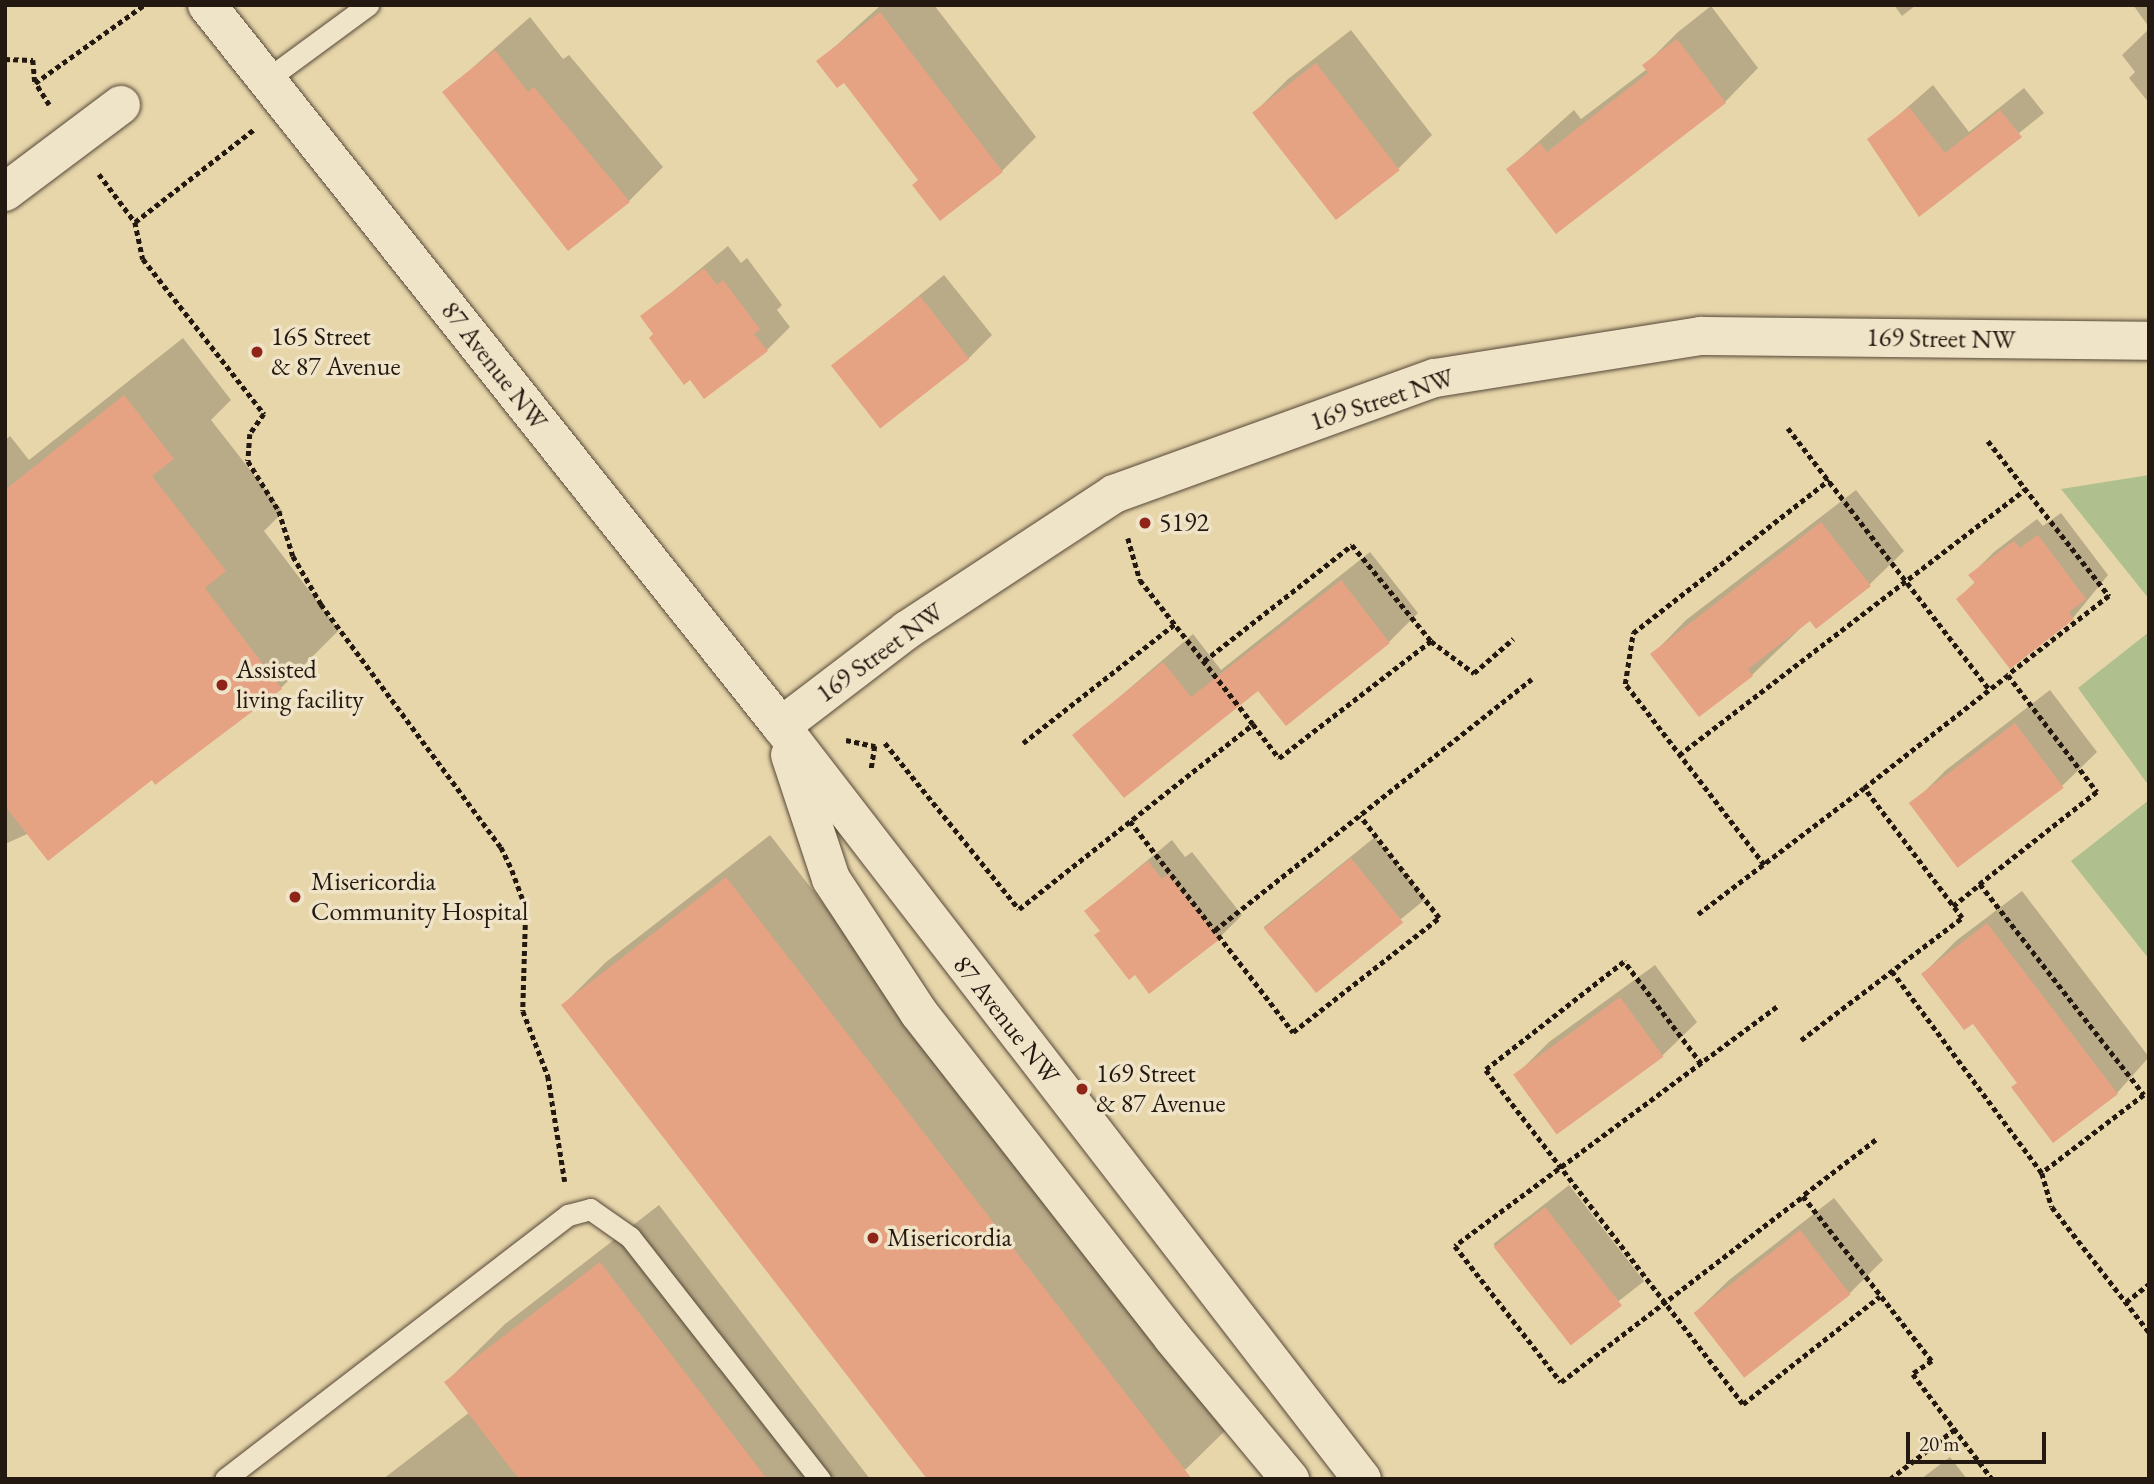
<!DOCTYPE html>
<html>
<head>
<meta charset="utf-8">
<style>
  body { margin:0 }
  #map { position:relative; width:2154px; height:1484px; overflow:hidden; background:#e8d6ab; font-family:"EB Garamond",serif }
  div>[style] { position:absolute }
  .green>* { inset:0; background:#afbf8e }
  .shadow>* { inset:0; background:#0003; transform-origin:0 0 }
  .building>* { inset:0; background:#e5a384; transform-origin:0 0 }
  .path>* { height:4.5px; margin-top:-2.25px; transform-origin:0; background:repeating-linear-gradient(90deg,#241910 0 5px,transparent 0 8.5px) }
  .roads { filter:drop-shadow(0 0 2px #554837) drop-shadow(0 0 2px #554837) }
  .service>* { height:21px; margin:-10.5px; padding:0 10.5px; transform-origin:10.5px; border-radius:10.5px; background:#f0e4c8 }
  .tertiary>* { height:38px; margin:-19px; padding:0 19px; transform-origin:19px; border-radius:19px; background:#f0e4c8 }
  .secondary>* { height:38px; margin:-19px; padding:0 19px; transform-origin:19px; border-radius:19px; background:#f0e4c8 }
  .dots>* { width:19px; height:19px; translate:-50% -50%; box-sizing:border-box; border:4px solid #f0e4c8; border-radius:50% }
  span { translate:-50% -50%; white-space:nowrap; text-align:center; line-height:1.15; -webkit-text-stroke:7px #f0e4c8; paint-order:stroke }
  .poi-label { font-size:26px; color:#241910 }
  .left { translate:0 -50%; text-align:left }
  .street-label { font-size:26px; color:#241910 }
  .frame { position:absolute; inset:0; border:7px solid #241910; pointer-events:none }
  .scale { position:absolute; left:1906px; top:1432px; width:140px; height:32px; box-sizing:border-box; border:4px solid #241910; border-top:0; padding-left:9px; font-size:21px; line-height:24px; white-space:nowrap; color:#241910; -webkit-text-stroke:5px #f0e4c8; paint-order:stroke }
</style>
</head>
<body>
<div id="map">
  <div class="green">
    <div style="clip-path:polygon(2149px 475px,2149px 599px,2061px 489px)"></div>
    <div style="clip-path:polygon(2149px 632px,2149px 786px,2078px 688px)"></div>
    <div style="clip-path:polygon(2149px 800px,2149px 959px,2071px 861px)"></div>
  </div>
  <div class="shadow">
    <div style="clip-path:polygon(881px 5px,934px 5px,1036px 137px,1002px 171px,941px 218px,920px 179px,844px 81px,819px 61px)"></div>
    <div style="clip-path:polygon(1894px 5px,1916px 5px,1902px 16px)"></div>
    <div style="clip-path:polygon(2133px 5px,2149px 5px,2149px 27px)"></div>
    <div style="clip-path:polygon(1711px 6px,1758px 68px,1725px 102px,1508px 169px,1574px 110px,1581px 119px,1647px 69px,1645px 65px,1678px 32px)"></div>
    <div style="clip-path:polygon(530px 17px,563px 59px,569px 55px,663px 167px,629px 201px,445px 92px)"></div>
    <div style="clip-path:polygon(2149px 29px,2149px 103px,2129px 78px,2135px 72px,2122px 55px)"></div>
    <div style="clip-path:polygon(1351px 30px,1432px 135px,1398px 169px,1254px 113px,1288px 79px)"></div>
    <div style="clip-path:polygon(1933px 85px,1969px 132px,2024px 88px,2044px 113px,1919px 214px,1870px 140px)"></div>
    <div style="clip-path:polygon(728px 246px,741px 263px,747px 258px,782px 305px,777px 310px,790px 327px,767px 350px,655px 334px,643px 316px)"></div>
    <div style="clip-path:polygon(944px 275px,992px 335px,969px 358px,833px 367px)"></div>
    <div style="clip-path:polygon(183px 338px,231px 400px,211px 420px,283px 512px,264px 531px,339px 630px,281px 688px,152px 778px,5px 844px,5px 440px,10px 436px,29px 460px)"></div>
    <div style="clip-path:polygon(1856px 490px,1904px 551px,1870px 584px,1816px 626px,1810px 619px,1752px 675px,1653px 654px,1686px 620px)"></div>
    <div style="clip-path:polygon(2061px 513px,2108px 575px,2073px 618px,1958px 599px,1976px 581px,1971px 575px,1994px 552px,2037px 519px,2043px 526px)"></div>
    <div style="clip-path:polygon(1370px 552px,1418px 613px,1389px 642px,1258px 688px,1075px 735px,1193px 634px,1221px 670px)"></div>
    <div style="clip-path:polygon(2050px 690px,2097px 752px,2063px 785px,1959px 865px,1912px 804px,1946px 770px)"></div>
    <div style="clip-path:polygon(770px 835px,1229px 1427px,1185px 1470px,563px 1005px,606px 962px)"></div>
    <div style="left:1375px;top:837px;width:80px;height:143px;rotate:51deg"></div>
    <div style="clip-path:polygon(1172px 840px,1185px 857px,1192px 852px,1242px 915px,1219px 938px,1102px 930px,1086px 911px)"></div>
    <div style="clip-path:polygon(2022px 891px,2149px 1057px,2117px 1093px,2019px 1083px,1973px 1022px,1923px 974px,1957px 940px)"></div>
    <div style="clip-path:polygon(1655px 965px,1697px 1022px,1663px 1055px,1556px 1133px,1515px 1076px,1549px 1042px)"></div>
    <div style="left:1569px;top:1185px;width:122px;height:96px;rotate:52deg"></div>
    <div style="clip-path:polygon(1834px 1198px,1883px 1260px,1849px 1294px,1744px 1376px,1695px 1313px,1729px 1280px)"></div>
    <div style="clip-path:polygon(659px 1205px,870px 1479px,383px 1479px,470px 1412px,446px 1382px,505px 1324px)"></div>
    <div style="clip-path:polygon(1950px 1457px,1967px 1479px,1921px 1479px)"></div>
  </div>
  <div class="building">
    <div style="clip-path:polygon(880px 12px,1003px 172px,940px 221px,912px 185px,918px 180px,844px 83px,837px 88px,816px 61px)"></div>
    <div style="clip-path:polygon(1677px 39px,1726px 103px,1556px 234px,1506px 169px,1540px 143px,1547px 152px,1648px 73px,1642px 65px)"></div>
    <div style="clip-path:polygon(495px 50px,528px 92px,534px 87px,630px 202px,568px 251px,442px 92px)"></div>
    <div style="left:1316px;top:63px;width:136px;height:81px;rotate:52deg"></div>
    <div style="clip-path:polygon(1909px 107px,1945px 153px,2000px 110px,2022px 137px,1919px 217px,1867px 139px)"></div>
    <div style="clip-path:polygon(704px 268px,717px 285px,723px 280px,760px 329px,754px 334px,768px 351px,704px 399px,690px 380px,684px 385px,649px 338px,653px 334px,640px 316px)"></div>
    <div style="left:920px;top:296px;width:80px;height:113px;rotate:52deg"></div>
    <div style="clip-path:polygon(124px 395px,174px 459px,152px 476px,226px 571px,205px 588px,282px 689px,155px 785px,152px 780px,48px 861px,5px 806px,5px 490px)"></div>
    <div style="clip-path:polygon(1821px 522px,1871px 586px,1816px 629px,1810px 621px,1748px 669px,1753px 676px,1699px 717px,1650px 654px)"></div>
    <div style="clip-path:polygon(2038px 535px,2086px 599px,2069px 612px,2074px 619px,2010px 669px,1956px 599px,1975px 583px,1968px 575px,2014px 541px,2020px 548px)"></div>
    <div style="clip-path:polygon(1341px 580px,1390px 643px,1286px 726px,1258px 691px,1124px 798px,1072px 735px,1163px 662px,1191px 697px)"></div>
    <div style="left:2015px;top:723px;width:81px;height:133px;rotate:53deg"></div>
    <div style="left:1351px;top:858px;width:83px;height:112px;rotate:51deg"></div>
    <div style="clip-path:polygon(1148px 861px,1162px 879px,1168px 874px,1220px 939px,1149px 994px,1135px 975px,1129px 980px,1094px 935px,1100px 931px,1084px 911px)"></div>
    <div style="clip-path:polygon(726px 877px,1192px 1479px,927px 1479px,561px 1005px)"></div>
    <div style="clip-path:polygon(1987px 923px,2118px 1094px,2053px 1143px,2011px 1087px,2017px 1083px,1973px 1024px,1964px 1030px,1921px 974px)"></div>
    <div style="left:1620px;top:997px;width:74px;height:132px;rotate:54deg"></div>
    <div style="left:1545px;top:1207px;width:125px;height:65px;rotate:52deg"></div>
    <div style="left:1800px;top:1230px;width:82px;height:135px;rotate:52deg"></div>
    <div style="clip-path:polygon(600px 1262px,767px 1479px,519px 1479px,444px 1382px)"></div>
  </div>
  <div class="path">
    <div style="left:5px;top:59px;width:28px;rotate:2deg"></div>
    <div style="left:33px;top:60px;width:23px;rotate:85deg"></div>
    <div style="left:49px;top:105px;width:26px;rotate:-122deg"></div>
    <div style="left:35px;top:83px;width:134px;rotate:-35.6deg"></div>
    <div style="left:99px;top:174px;width:60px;rotate:53.1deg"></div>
    <div style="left:135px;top:222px;width:38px;rotate:78deg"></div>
    <div style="left:143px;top:259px;width:197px;rotate:52deg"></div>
    <div style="left:264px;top:414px;width:24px;rotate:125deg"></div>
    <div style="left:250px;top:434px;width:27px;rotate:94deg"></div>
    <div style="left:248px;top:461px;width:59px;rotate:58.2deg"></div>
    <div style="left:279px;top:511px;width:47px;rotate:72.7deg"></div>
    <div style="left:293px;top:556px;width:56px;rotate:59.7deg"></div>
    <div style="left:321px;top:604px;width:302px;rotate:53.5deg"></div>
    <div style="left:501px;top:847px;width:25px;rotate:64deg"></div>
    <div style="left:512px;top:870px;width:40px;rotate:69.8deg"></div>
    <div style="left:526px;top:908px;width:103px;rotate:91.7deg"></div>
    <div style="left:523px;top:1011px;width:70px;rotate:69deg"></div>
    <div style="left:548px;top:1076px;width:107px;rotate:80.9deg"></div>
    <div style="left:135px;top:222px;width:150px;rotate:-37.9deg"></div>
    <div style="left:1788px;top:428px;width:329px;rotate:52.4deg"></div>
    <div style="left:1988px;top:441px;width:197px;rotate:52deg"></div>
    <div style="left:2109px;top:596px;width:128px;rotate:142deg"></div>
    <div style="left:1128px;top:538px;width:44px;rotate:74.1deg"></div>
    <div style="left:1140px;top:580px;width:183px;rotate:51.9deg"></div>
    <div style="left:1204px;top:661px;width:188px;rotate:-38.1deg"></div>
    <div style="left:1352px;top:545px;width:124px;rotate:50.5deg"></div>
    <div style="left:846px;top:740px;width:30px;rotate:12deg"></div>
    <div style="left:875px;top:746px;width:24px;rotate:99deg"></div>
    <div style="left:885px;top:743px;width:213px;rotate:51.1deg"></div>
    <div style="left:1019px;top:909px;width:298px;rotate:-38.3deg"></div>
    <div style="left:1253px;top:724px;width:43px;rotate:52.6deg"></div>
    <div style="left:1279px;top:758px;width:192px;rotate:-37.6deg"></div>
    <div style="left:1431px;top:641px;width:54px;rotate:36.7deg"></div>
    <div style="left:1474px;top:673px;width:52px;rotate:-41.1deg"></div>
    <div style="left:1023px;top:743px;width:193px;rotate:-38.1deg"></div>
    <div style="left:1679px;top:755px;width:437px;rotate:-37.5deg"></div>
    <div style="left:1130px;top:821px;width:267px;rotate:52.3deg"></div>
    <div style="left:1293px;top:1032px;width:185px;rotate:-38deg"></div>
    <div style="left:1439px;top:918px;width:129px;rotate:-127.8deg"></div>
    <div style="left:1764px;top:865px;width:228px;rotate:-127.5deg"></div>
    <div style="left:1625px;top:684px;width:52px;rotate:-81.1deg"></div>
    <div style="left:1633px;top:633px;width:249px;rotate:-38deg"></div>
    <div style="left:1953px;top:906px;width:35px;rotate:-39deg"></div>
    <div style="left:1698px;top:914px;width:208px;rotate:-37.2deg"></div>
    <div style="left:1215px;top:930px;width:404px;rotate:-38.4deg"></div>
    <div style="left:1892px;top:971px;width:252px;rotate:53.4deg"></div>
    <div style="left:2042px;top:1173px;width:35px;rotate:74deg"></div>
    <div style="left:2052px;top:1207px;width:158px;rotate:52.2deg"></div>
    <div style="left:1777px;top:1007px;width:401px;rotate:143.4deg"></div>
    <div style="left:1455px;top:1246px;width:172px;rotate:52.1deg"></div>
    <div style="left:1561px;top:1382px;width:305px;rotate:-37.5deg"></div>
    <div style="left:1801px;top:1040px;width:202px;rotate:-37.2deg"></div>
    <div style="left:1962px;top:918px;width:163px;rotate:-127deg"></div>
    <div style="left:1864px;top:788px;width:183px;rotate:-38.1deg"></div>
    <div style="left:2008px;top:675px;width:147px;rotate:52.7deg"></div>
    <div style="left:2097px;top:792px;width:149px;rotate:141.8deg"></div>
    <div style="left:1980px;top:884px;width:267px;rotate:52.1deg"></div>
    <div style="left:2144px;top:1095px;width:128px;rotate:142.6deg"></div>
    <div style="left:1701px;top:1064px;width:128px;rotate:-127deg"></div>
    <div style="left:1624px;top:962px;width:175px;rotate:142deg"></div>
    <div style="left:1486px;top:1070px;width:421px;rotate:52.4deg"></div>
    <div style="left:1743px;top:1404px;width:174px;rotate:-38.2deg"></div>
    <div style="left:1876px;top:1140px;width:92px;rotate:142.5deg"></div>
    <div style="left:1803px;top:1196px;width:209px;rotate:52deg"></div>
    <div style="left:1932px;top:1361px;width:23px;rotate:146deg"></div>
    <div style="left:1913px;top:1374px;width:131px;rotate:53deg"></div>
    <div style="left:2126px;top:1302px;width:29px;rotate:-38deg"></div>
    <div style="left:1890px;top:1479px;width:82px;rotate:-37.6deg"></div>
  </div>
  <div class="roads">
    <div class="service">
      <div style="left:266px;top:80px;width:127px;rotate:-36.3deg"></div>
      <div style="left:225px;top:1479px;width:433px;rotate:-37.6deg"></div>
      <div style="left:568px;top:1215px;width:23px;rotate:-15deg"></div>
      <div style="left:590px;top:1209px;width:49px;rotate:35deg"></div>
      <div style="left:630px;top:1237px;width:308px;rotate:51.9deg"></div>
    </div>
    <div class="tertiary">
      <div style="left:5px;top:192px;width:145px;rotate:-36.9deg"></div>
      <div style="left:781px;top:726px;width:158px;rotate:-37.3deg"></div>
      <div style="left:907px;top:630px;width:248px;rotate:-33.3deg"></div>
      <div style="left:1114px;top:494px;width:341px;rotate:-19.9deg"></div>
      <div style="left:1435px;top:378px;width:269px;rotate:-9deg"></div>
      <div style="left:1701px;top:336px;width:448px;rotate:0.6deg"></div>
    </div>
    <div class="secondary">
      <div style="left:207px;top:5px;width:922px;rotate:51.48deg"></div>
      <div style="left:781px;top:726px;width:951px;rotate:52.35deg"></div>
      <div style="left:790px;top:755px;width:131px;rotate:71.7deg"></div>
      <div style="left:831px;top:879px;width:160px;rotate:56.7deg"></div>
      <div style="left:919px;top:1013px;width:411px;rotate:52deg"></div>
      <div style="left:1172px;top:1337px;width:185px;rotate:50.3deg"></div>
    </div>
  </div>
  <div class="dots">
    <div style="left:257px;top:352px;background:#8f2418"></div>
    <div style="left:1145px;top:523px;background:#8f2418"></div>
    <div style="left:222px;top:685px;background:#8f2418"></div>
    <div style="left:295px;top:897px;background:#8f2418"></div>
    <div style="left:1082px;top:1089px;background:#8f2418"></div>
    <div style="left:873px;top:1238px;background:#8f2418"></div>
  </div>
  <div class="poi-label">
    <span class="left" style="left:271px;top:352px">165 Street<br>&amp; 87 Avenue</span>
    <span class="left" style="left:1159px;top:523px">5192</span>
    <span class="left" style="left:236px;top:685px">Assisted<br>living facility</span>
    <span class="left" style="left:311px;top:897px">Misericordia<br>Community Hospital</span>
    <span class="left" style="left:1096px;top:1089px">169 Street<br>&amp; 87 Avenue</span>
    <span class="left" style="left:887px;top:1238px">Misericordia</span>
  </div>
  <div class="street-label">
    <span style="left:1941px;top:339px;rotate:1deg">169 Street NW</span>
    <span style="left:494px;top:366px;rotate:52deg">87 Avenue NW</span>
    <span style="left:1382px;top:400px;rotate:-18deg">169 Street NW</span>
    <span style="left:880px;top:653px;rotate:-36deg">169 Street NW</span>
    <span style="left:1006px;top:1020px;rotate:52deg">87 Avenue NW</span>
  </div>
  <div class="frame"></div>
  <div class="scale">20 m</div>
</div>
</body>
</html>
